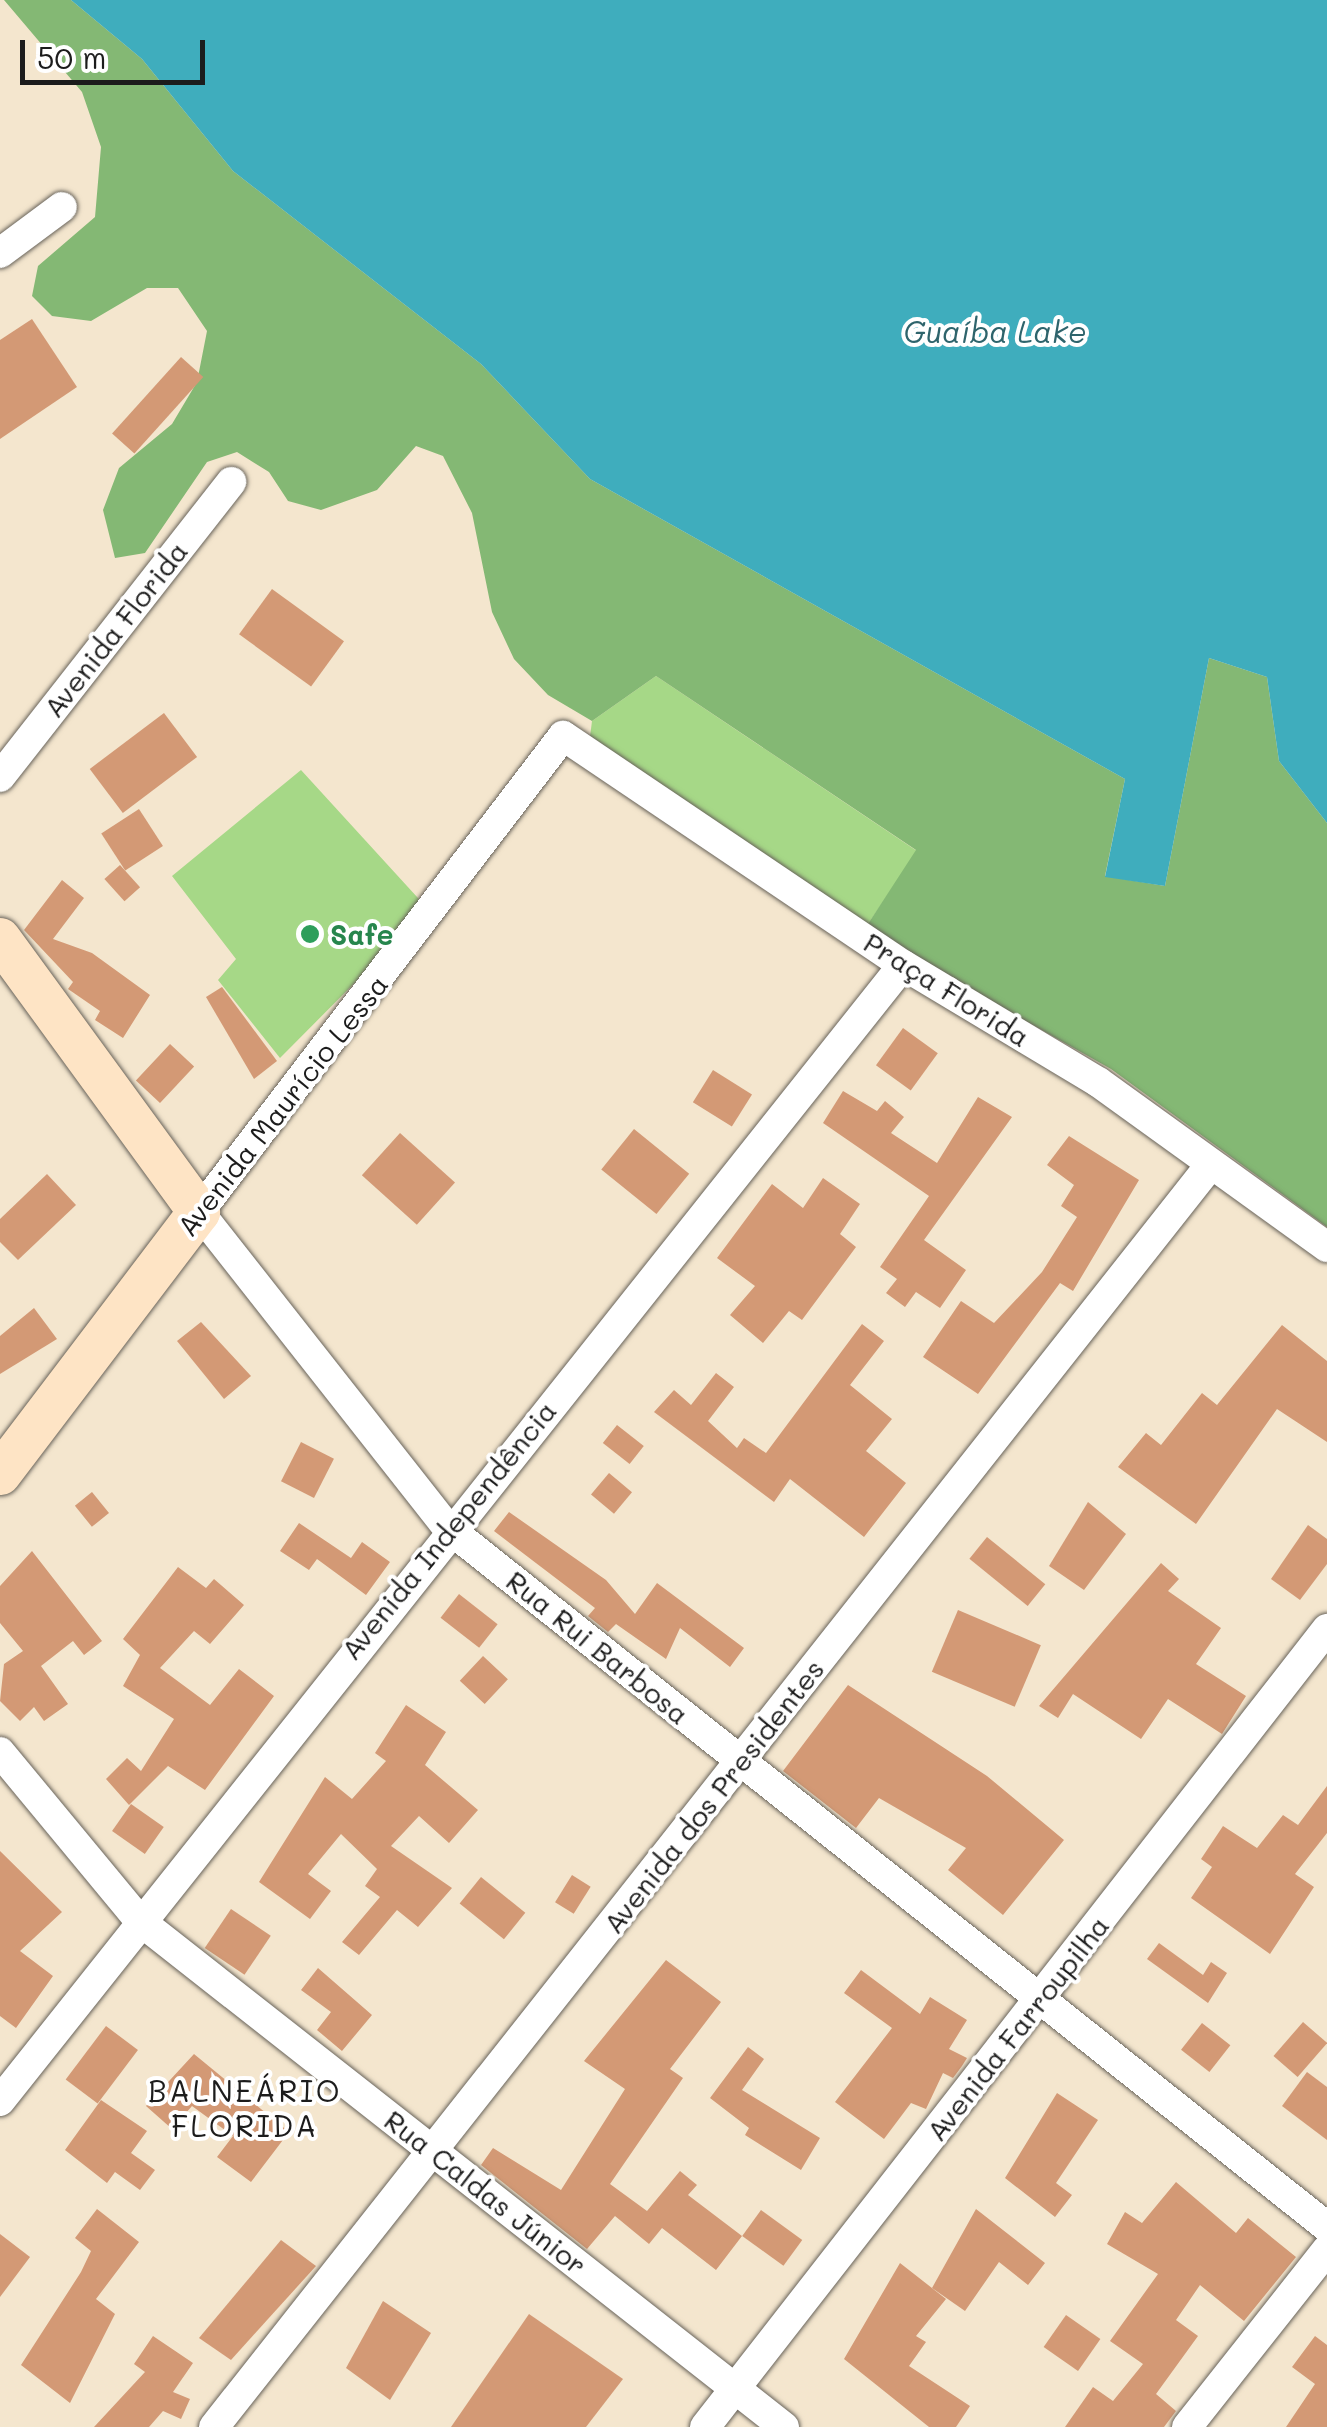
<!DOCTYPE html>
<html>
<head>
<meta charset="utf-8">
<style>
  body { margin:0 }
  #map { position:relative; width:1327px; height:2427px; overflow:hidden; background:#f4e6ce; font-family:Mali,sans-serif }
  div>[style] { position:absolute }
  .green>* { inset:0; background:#a6d887 }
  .forest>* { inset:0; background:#84b874 }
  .water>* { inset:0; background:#3fadbd }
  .building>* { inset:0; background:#d39975; transform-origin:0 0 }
  .roads { filter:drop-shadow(0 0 2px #68635a) drop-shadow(0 0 2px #68635a) }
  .street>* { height:30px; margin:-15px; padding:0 15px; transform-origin:15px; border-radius:15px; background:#fff }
  .secondary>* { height:42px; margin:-21px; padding:0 21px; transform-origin:21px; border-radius:21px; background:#fee4c5 }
  .dots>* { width:28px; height:28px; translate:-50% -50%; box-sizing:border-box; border:5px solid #fff; border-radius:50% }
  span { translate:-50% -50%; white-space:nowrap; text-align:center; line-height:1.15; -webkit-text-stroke:8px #fff; paint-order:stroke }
  .street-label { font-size:28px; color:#1c1c1c }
  .leisure-label { font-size:28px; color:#27864d; font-weight:700 }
  .left { translate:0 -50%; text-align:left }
  .water-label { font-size:30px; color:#2e646c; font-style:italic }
  .neighbourhood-label { font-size:30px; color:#1c1c1c; letter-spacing:2.5px }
  .scale { position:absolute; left:20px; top:40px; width:185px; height:45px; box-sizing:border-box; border:5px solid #1c1c1c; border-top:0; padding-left:12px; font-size:30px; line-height:35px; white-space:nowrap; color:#1c1c1c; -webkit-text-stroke:8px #fff; paint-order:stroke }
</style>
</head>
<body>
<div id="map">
  <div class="green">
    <div style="clip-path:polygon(656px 676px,917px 851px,864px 930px,589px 745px,592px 721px)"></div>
    <div style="clip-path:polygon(301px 770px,428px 909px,280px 1058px,218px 980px,236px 959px,172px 876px)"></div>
  </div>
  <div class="forest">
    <div style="clip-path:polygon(4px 0,71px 0,142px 59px,233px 171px,481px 364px,590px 479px,1125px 779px,1105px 876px,1165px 886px,1209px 658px,1267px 677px,1279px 761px,1327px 823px,1327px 1227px,1111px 1069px,864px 930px,916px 850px,656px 676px,592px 721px,548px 695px,514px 659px,492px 612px,472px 513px,443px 456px,416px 446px,377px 490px,321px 510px,288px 501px,269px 472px,237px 452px,207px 462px,145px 553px,115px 558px,103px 510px,119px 468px,172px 424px,197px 382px,207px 331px,178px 288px,147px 288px,91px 321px,52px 316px,32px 296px,38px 266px,95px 217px,101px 147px,82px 92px)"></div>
  </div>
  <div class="water">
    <div style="clip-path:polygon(71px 0,1327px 0,1327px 823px,1279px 761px,1267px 677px,1209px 658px,1165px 886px,1105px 877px,1125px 779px,590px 479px,481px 364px,233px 171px,142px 59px)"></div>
  </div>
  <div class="building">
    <div style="clip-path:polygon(32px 319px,77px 387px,0 439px,0 340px)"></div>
    <div style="left:181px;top:357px;width:30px;height:103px;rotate:42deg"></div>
    <div style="left:272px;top:589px;width:89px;height:56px;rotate:36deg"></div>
    <div style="left:164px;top:713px;width:55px;height:93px;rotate:53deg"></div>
    <div style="left:139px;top:809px;width:44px;height:45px;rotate:57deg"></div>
    <div style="left:120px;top:865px;width:30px;height:21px;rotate:48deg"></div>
    <div style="clip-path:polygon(62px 880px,84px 898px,53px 939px,92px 953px,150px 995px,123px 1038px,95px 1020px,100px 1011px,68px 989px,73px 982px,24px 930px)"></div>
    <div style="clip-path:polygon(222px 987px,277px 1061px,254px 1079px,206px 997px)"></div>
    <div style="left:903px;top:1028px;width:43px;height:46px;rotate:36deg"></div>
    <div style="left:170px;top:1044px;width:33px;height:50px;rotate:43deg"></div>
    <div style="left:713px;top:1070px;width:46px;height:38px;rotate:32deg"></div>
    <div style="clip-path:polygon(843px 1091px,877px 1111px,885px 1101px,904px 1117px,891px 1133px,937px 1163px,978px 1097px,1012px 1117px,924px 1240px,966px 1270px,940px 1308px,916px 1292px,905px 1307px,886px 1293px,897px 1279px,880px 1267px,929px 1196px,823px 1123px)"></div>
    <div style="left:634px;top:1129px;width:71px;height:52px;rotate:39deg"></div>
    <div style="left:400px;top:1133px;width:74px;height:57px;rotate:42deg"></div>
    <div style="clip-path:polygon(1069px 1136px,1139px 1180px,1073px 1291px,1060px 1283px,978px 1394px,923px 1357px,961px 1301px,994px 1323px,1042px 1272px,1077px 1217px,1061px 1206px,1074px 1185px,1047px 1165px)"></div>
    <div style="clip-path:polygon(47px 1174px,76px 1205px,18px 1260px,0 1242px,0 1219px)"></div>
    <div style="clip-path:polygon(823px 1178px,860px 1204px,840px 1234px,856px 1247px,802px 1320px,789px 1311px,763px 1343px,730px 1315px,755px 1286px,717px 1258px,772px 1184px,803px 1208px)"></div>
    <div style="clip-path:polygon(34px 1308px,57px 1339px,0 1374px,0 1336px)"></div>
    <div style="clip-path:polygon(201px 1322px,251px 1376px,224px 1399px,177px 1341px)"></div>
    <div style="clip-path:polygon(862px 1324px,884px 1341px,850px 1385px,892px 1419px,866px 1451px,906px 1483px,864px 1537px,790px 1479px,774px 1502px,654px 1412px,674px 1390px,691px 1405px,716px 1373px,734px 1387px,708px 1421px,737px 1448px,744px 1438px,766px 1453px)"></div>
    <div style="clip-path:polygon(1282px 1325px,1327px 1361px,1327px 1442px,1277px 1409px,1196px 1524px,1118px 1467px,1146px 1433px,1161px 1445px,1202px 1393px,1217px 1405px)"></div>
    <div style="left:617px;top:1425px;width:34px;height:23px;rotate:38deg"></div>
    <div style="left:301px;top:1442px;width:37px;height:44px;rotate:27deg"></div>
    <div style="left:609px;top:1473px;width:30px;height:28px;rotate:40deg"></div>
    <div style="left:92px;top:1492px;width:27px;height:22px;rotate:51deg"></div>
    <div style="clip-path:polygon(1088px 1502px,1126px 1534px,1084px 1590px,1049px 1566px)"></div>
    <div style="clip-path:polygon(509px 1512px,606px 1580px,635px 1614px,657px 1583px,744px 1648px,730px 1667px,680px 1628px,666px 1659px,616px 1624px,608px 1632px,588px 1616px,595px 1608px,494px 1531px)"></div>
    <div style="clip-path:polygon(299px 1523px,351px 1558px,362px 1542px,390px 1562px,366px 1595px,317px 1559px,309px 1570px,280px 1551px)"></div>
    <div style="clip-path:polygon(1308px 1525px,1327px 1539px,1327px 1564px,1300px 1600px,1271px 1579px)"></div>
    <div style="left:987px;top:1537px;width:75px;height:28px;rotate:39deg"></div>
    <div style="clip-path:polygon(32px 1551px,102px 1641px,84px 1655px,73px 1641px,41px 1666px,68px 1704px,44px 1721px,34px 1707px,20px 1721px,0 1701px,4px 1664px,23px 1651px,0 1623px,0 1586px)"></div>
    <div style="clip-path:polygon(1161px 1563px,1179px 1579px,1168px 1591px,1221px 1628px,1196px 1664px,1246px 1696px,1222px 1734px,1168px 1699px,1141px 1739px,1073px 1694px,1058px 1718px,1039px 1706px)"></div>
    <div style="clip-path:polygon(178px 1567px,206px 1588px,214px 1579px,244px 1605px,210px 1644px,194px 1631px,160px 1668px,210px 1705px,239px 1669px,274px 1696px,205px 1790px,168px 1766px,129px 1805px,106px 1779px,127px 1758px,141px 1771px,174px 1719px,123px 1686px,140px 1655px,123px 1639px)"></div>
    <div style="left:459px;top:1594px;width:49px;height:30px;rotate:38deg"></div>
    <div style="left:958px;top:1610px;width:90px;height:67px;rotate:23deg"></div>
    <div style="left:483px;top:1656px;width:34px;height:34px;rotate:43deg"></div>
    <div style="clip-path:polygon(848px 1685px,987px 1776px,1064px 1840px,1003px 1915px,948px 1870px,966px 1848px,879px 1798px,856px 1828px,783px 1771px)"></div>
    <div style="clip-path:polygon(406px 1705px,446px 1732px,425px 1765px,478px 1810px,449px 1843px,419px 1816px,391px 1846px,452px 1888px,418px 1927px,397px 1910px,359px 1955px,342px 1942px,380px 1897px,365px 1886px,377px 1869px,341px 1834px,308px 1874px,331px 1891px,310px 1919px,259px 1882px,325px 1777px,352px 1799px,386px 1761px,375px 1753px)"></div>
    <div style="clip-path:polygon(1327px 1786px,1327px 1833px,1295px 1874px,1314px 1887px,1270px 1954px,1191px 1898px,1212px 1867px,1201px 1859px,1223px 1826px,1257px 1848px,1283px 1815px,1298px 1825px)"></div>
    <div style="left:131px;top:1804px;width:40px;height:33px;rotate:35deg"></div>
    <div style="clip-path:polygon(0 1851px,62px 1912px,20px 1951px,53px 1976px,16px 2028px,0 2016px)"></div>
    <div style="left:572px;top:1875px;width:22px;height:32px;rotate:32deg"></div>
    <div style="left:481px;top:1877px;width:57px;height:34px;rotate:39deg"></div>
    <div style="left:231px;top:1909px;width:48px;height:47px;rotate:34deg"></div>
    <div style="clip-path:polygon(1159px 1943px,1203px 1975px,1211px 1962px,1227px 1973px,1208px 2003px,1147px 1959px)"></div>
    <div style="clip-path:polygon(666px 1960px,721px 2002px,670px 2069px,683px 2078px,610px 2184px,647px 2211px,680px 2171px,697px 2185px,688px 2195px,742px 2236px,716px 2270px,662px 2228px,649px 2244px,615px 2216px,587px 2249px,481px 2165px,493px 2148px,561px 2190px,625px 2089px,584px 2061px)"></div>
    <div style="clip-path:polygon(318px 1968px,372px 2015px,342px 2051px,317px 2030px,331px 2012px,301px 1990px)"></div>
    <div style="clip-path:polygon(861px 1970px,920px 2014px,930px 1997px,967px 2020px,949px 2049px,967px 2058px,962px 2066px,953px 2078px,943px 2073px,926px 2109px,911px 2103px,884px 2139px,835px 2102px,892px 2028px,844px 1993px)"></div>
    <div style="left:1303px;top:2022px;width:32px;height:45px;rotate:41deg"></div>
    <div style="left:1202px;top:2023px;width:36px;height:34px;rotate:38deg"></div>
    <div style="left:106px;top:2026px;width:40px;height:67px;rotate:37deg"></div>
    <div style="clip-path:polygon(748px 2047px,764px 2059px,742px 2090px,820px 2138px,801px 2170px,745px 2135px,749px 2128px,710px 2098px)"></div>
    <div style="clip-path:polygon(194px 2054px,289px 2132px,251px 2182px,217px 2157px,233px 2136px,192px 2106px,172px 2129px,146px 2106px)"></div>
    <div style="clip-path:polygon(1307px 2072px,1327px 2087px,1327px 2140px,1282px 2106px)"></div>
    <div style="clip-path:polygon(1057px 2093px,1098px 2120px,1056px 2183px,1072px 2195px,1055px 2217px,1005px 2178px)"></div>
    <div style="clip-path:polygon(101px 2100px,147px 2131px,131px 2153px,155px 2170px,140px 2190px,115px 2172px,107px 2183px,65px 2150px)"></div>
    <div style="clip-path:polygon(1176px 2182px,1236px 2233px,1248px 2218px,1296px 2257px,1244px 2321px,1200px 2285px,1176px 2320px,1198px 2336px,1156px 2394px,1176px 2411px,1164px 2427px,1065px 2427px,1093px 2387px,1113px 2401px,1143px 2364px,1110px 2341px,1158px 2274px,1107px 2244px,1125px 2212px,1142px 2223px)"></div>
    <div style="clip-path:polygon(97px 2209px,139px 2242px,96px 2299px,115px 2314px,70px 2403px,21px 2365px,81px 2272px,91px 2251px,75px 2238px)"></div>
    <div style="clip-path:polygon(976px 2209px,1045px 2263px,1028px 2285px,999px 2262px,965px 2311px,932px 2288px)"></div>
    <div style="left:761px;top:2210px;width:51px;height:32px;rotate:36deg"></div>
    <div style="clip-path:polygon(0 2234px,30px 2257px,0 2297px)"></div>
    <div style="clip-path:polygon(281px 2240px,316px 2266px,231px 2360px,199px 2338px)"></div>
    <div style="clip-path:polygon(900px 2263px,946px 2299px,916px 2336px,926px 2342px,909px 2366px,970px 2406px,956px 2427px,929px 2427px,844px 2359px)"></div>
    <div style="clip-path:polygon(383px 2301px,431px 2333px,390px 2400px,346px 2368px)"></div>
    <div style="clip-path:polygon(529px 2314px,623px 2379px,586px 2427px,451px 2427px)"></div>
    <div style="left:1066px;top:2315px;width:42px;height:39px;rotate:35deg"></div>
    <div style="clip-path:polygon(153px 2336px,193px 2363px,173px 2392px,190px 2399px,181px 2419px,163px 2411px,149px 2427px,94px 2427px,145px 2372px,134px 2364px)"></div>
    <div style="clip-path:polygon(1315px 2336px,1327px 2345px,1327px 2427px,1286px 2427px,1315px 2384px,1292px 2367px)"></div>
  </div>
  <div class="roads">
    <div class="street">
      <div style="left:0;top:253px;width:77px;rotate:-36.6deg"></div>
      <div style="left:0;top:777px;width:375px;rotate:-51.9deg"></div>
      <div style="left:1327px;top:1247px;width:282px;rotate:-144.2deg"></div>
      <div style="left:1098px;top:1082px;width:227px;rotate:-149deg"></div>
      <div style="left:903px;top:965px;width:410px;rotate:-146deg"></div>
      <div style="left:563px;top:736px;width:599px;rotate:127.41deg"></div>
      <div style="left:199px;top:1212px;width:402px;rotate:51.8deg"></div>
      <div style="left:448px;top:1528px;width:1123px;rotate:38.49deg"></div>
      <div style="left:0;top:1752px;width:219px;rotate:50.4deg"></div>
      <div style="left:140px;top:1921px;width:819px;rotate:38.16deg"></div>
      <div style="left:0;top:2101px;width:1451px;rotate:-51.52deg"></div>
      <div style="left:214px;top:2427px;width:1609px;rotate:-51.71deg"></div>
      <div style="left:705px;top:2427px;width:1012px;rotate:-52.07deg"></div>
      <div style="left:1187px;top:2427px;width:226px;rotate:-51.7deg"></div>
    </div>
    <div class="secondary">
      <div style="left:0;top:939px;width:338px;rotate:53.9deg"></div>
      <div style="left:199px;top:1212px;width:329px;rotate:127.2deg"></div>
    </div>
  </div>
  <div class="dots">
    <div style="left:310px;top:934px;background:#2e9e5b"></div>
  </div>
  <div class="street-label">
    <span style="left:115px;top:629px;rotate:-52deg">Avenida Florida</span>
    <span style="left:947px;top:989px;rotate:32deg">Praça Florida</span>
    <span style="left:282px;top:1105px;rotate:-52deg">Avenida Maurício Lessa</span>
    <span style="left:448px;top:1530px;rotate:-51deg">Avenida Independência</span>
    <span style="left:598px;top:1647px;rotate:39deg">Rua Rui Barbosa</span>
    <span style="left:713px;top:1796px;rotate:-52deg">Avenida dos Presidentes</span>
    <span style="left:1017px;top:2028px;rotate:-52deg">Avenida Farroupilha</span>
    <span style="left:486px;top:2192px;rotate:38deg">Rua Caldas Júnior</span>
  </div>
  <div class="leisure-label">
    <span class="left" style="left:330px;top:934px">Safe</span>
  </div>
  <div class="water-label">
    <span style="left:995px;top:331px">Guaíba Lake</span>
  </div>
  <div class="neighbourhood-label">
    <span style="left:245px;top:2107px">BALNEÁRIO<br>FLORIDA</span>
  </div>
  <div class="scale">50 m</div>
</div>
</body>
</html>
